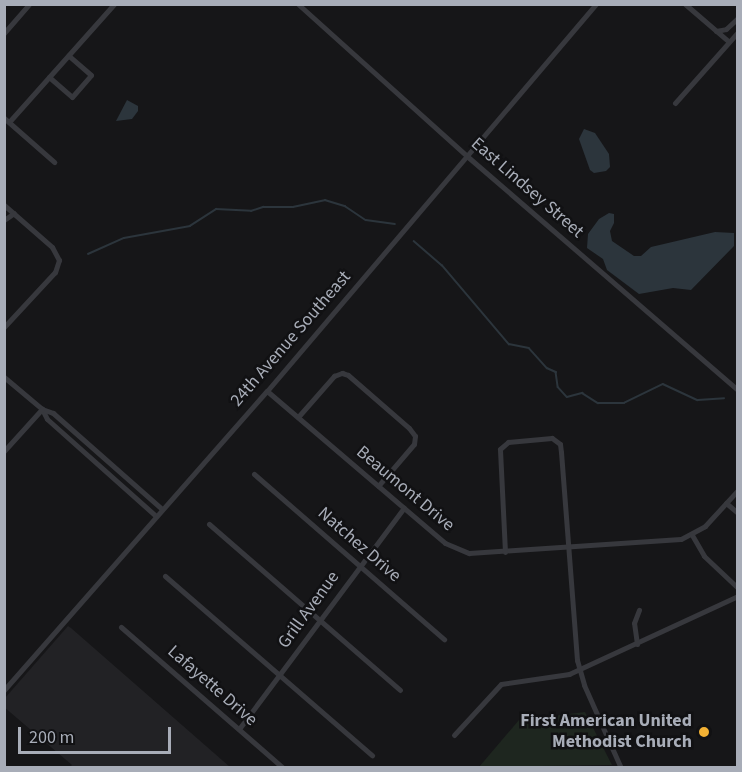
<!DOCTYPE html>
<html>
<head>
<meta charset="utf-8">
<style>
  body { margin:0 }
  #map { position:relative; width:742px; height:772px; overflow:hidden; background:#161618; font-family:"Source Sans 3",sans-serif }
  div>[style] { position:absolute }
  .built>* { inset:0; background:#222225 }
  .green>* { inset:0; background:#1e261f }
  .water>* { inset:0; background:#2c353c }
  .stream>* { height:1.5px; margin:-0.75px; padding:0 0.75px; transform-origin:0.75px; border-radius:0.75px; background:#2c353c }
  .minor>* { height:5px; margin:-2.5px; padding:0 2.5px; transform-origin:2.5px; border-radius:2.5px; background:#37383d }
  .dots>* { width:16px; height:16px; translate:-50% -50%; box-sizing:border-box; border:3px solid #111113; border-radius:50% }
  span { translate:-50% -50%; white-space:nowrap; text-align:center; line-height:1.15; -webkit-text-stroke:5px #111113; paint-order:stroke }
  .street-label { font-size:18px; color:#a8adb8 }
  .poi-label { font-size:18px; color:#a8adb8; font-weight:700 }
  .right { translate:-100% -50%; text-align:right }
  .frame { position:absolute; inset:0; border:6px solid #a8adb8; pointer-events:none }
  .scale { position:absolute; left:18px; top:727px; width:153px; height:27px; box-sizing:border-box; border:3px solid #a8adb8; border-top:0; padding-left:8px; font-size:18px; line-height:21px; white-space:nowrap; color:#a8adb8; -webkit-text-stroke:4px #111113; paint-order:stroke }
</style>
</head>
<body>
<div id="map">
  <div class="built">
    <div style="clip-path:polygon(68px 626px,71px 628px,230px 767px,70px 767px,72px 765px,4px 707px,5px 698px)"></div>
  </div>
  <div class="green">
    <div style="clip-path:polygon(585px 712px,612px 765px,479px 767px,519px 720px)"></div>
  </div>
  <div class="water">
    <div style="clip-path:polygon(127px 100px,138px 106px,138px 111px,132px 119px,116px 121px)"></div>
    <div style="clip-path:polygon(584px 129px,595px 133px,609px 154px,610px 167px,606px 171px,594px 173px,590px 170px,579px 139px)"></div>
    <div style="clip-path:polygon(609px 213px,614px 214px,614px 223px,610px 231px,612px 241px,634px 256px,641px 256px,651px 247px,715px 232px,734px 233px,734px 246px,691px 290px,673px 288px,639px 294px,607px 270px,603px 259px,587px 248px,588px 234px,599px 219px)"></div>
  </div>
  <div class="stream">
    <div style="left:414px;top:241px;width:37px;rotate:41deg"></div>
    <div style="left:442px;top:265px;width:104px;rotate:49.7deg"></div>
    <div style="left:509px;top:344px;width:20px;rotate:11deg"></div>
    <div style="left:529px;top:348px;width:27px;rotate:48deg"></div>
    <div style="left:547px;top:368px;width:10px;rotate:24deg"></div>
    <div style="left:556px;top:372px;width:15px;rotate:82deg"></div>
    <div style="left:558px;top:387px;width:13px;rotate:48deg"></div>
    <div style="left:567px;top:397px;width:16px;rotate:-15deg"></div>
    <div style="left:582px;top:393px;width:19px;rotate:32deg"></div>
    <div style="left:598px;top:403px;width:26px"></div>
    <div style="left:624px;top:403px;width:43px;rotate:-26deg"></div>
    <div style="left:663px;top:384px;width:38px;rotate:25deg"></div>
    <div style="left:698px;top:400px;width:26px;rotate:-4deg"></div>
    <div style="left:88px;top:254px;width:39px;rotate:-24deg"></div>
    <div style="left:124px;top:238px;width:67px;rotate:-10.3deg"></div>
    <div style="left:190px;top:226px;width:31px;rotate:-33deg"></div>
    <div style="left:216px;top:209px;width:35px;rotate:3deg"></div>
    <div style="left:251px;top:211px;width:13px;rotate:-18deg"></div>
    <div style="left:263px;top:207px;width:30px"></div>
    <div style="left:293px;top:207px;width:33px;rotate:-12deg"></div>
    <div style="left:325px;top:200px;width:21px;rotate:17deg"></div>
    <div style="left:345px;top:206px;width:25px;rotate:34deg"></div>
    <div style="left:366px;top:220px;width:29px;rotate:8deg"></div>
  </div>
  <div class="minor">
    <div style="left:298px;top:4px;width:229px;rotate:42deg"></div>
    <div style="left:468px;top:157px;width:357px;rotate:40.8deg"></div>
    <div style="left:685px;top:4px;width:57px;rotate:40.7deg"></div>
    <div style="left:716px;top:31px;width:10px;rotate:-11deg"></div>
    <div style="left:726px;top:29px;width:16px;rotate:-43deg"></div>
    <div style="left:4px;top:33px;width:38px;rotate:-49deg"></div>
    <div style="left:49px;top:77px;width:30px;rotate:41deg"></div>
    <div style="left:72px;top:97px;width:29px;rotate:-49deg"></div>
    <div style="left:91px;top:75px;width:30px;rotate:-139deg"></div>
    <div style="left:675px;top:103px;width:95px;rotate:-48.4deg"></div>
    <div style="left:4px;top:118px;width:67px;rotate:41.3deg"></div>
    <div style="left:9px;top:122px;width:158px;rotate:-48.3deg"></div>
    <div style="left:4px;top:205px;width:64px;rotate:41.2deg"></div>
    <div style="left:52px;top:247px;width:15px;rotate:62deg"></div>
    <div style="left:59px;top:260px;width:13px;rotate:108deg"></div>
    <div style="left:55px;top:272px;width:75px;rotate:132.8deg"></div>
    <div style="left:4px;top:220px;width:12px;rotate:-35deg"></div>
    <div style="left:4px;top:377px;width:50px;rotate:40.1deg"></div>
    <div style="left:42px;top:409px;width:11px;rotate:63deg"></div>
    <div style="left:47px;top:419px;width:146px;rotate:41.7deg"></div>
    <div style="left:267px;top:391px;width:234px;rotate:40.5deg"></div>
    <div style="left:445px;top:543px;width:26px;rotate:23deg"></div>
    <div style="left:469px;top:553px;width:212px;rotate:-3.8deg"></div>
    <div style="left:681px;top:539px;width:27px;rotate:-28deg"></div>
    <div style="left:705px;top:526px;width:49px;rotate:-47.5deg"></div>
    <div style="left:42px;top:409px;width:12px;rotate:20deg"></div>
    <div style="left:53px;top:413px;width:145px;rotate:41.4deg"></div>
    <div style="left:298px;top:417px;width:55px;rotate:-48.7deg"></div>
    <div style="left:334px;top:376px;width:9px;rotate:-21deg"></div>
    <div style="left:342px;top:373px;width:6px;rotate:18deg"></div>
    <div style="left:348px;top:375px;width:81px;rotate:41deg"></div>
    <div style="left:409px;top:428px;width:10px;rotate:53deg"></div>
    <div style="left:415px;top:436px;width:8px;rotate:97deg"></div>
    <div style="left:414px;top:444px;width:55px;rotate:130.6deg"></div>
    <div style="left:4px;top:451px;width:57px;rotate:-47.9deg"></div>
    <div style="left:254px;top:474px;width:252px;rotate:41deg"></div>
    <div style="left:726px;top:503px;width:16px;rotate:40deg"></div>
    <div style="left:209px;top:524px;width:253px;rotate:41deg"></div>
    <div style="left:692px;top:535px;width:24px;rotate:60deg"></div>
    <div style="left:704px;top:556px;width:47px;rotate:43.3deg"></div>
    <div style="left:505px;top:552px;width:103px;rotate:-92.8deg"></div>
    <div style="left:500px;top:449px;width:11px;rotate:-41deg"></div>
    <div style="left:508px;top:442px;width:44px;rotate:-5.2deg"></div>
    <div style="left:552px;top:438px;width:10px;rotate:37deg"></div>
    <div style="left:560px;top:444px;width:8px;rotate:83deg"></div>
    <div style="left:561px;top:452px;width:209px;rotate:85.6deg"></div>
    <div style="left:577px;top:660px;width:26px;rotate:74deg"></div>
    <div style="left:584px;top:685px;width:91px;rotate:66deg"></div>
    <div style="left:165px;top:576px;width:274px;rotate:40.9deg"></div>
    <div style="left:121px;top:627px;width:215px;rotate:41deg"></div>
    <div style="left:637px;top:644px;width:21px;rotate:-98deg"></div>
    <div style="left:634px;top:623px;width:14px;rotate:-69deg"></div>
    <div style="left:4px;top:690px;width:398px;rotate:-48.7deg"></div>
    <div style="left:267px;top:391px;width:508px;rotate:-49.63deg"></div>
    <div style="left:239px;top:729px;width:276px;rotate:-53.3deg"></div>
    <div style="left:454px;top:735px;width:69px;rotate:-47.3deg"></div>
    <div style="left:501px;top:684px;width:69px;rotate:-8.4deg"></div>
    <div style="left:569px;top:674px;width:186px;rotate:-24.8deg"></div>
  </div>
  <div class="dots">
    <div style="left:704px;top:732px;background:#f2b134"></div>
  </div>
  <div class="street-label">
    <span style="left:527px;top:188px;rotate:41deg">East Lindsey Street</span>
    <span style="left:291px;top:339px;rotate:-49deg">24th Avenue Southeast</span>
    <span style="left:405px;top:489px;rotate:40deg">Beaumont Drive</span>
    <span style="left:359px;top:545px;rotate:41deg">Natchez Drive</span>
    <span style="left:309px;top:610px;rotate:-54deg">Grill Avenue</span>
    <span style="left:212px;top:686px;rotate:41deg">Lafayette Drive</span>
  </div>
  <div class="poi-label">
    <span class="right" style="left:692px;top:732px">First American United<br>Methodist Church</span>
  </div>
  <div class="frame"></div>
  <div class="scale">200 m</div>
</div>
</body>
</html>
